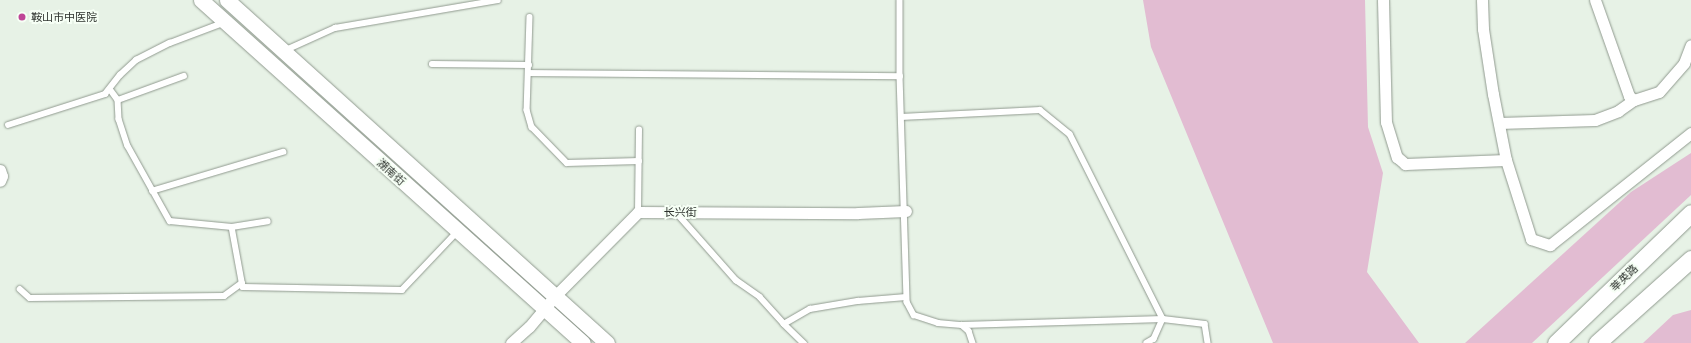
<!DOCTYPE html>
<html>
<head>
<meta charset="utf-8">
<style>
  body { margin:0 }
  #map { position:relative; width:1691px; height:343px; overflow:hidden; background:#e7f2e6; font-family:"Playfair Display","Noto Sans SC",serif }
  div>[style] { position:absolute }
  .green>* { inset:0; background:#e2bcd2 }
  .roads { filter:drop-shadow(0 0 1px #909a8f) drop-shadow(0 0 1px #909a8f) }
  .service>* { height:5.5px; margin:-2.75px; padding:0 2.75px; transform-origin:2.75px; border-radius:2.75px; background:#fff }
  .minor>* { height:11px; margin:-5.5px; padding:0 5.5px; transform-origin:5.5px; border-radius:5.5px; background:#fff }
  .secondary>* { height:15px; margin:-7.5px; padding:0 7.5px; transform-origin:7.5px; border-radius:7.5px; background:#fff }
  .primary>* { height:17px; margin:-8.5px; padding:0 8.5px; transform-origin:8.5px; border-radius:8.5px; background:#fff }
  .dots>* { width:11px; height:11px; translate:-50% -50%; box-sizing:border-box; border:2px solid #f6fff5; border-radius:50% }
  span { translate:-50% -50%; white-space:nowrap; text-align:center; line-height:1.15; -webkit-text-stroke:4px #f6fff5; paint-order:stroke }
  .poi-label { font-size:11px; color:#2d322d }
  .left { translate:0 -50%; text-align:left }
  .street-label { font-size:11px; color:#2d322d }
</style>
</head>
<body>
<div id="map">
  <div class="green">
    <div style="clip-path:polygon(1143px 0,1365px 0,1368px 127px,1383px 173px,1367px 272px,1419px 343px,1273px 343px,1151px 47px)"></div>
    <div style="clip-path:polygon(1691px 153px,1691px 195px,1532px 343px,1465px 343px,1631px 192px)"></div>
    <div style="clip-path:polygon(1691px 310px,1691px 343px,1643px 343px,1673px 315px)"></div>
  </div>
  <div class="roads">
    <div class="service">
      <div style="left:900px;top:0;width:76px;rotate:90deg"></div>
      <div style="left:530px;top:17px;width:93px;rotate:91.8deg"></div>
      <div style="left:527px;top:110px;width:18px;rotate:74deg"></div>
      <div style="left:532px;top:127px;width:50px;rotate:45.8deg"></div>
      <div style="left:567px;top:163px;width:72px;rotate:-1.6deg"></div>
      <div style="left:286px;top:50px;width:54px;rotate:-24.2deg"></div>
      <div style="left:335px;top:28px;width:165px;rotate:-9.7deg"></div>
      <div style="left:432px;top:64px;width:97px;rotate:0.6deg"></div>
      <div style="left:528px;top:73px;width:372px;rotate:0.5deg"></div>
      <div style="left:900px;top:76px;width:226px;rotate:88.2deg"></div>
      <div style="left:907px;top:302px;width:15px;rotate:62deg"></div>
      <div style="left:914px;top:315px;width:25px;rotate:18deg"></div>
      <div style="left:938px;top:323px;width:24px;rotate:5deg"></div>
      <div style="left:962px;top:325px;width:9px;rotate:41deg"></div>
      <div style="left:969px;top:331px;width:13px;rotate:72deg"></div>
      <div style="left:110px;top:89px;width:14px;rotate:54deg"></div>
      <div style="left:118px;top:100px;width:70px;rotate:-20deg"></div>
      <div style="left:118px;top:100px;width:19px;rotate:87deg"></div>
      <div style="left:119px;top:119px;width:28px;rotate:72deg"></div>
      <div style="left:128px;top:146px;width:86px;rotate:60.8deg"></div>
      <div style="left:170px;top:221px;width:62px;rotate:5.5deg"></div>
      <div style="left:232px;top:227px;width:61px;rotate:79.6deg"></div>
      <div style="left:243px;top:287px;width:159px;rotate:1.1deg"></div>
      <div style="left:402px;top:290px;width:80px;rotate:-46.5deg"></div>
      <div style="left:901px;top:117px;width:139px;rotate:-2.9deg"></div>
      <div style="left:1040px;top:110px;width:38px;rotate:39deg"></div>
      <div style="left:1070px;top:134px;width:207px;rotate:63.3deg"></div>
      <div style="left:1163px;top:319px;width:22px;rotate:114deg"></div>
      <div style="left:1154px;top:339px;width:8px;rotate:150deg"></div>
      <div style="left:8px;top:125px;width:102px;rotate:-17.7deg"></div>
      <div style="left:105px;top:94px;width:24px;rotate:-52deg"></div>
      <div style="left:120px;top:75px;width:22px;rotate:-43deg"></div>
      <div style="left:136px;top:60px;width:38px;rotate:-27deg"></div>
      <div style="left:170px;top:43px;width:57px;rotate:-20.7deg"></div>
      <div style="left:152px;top:191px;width:137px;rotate:-16.6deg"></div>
      <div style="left:638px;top:212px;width:82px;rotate:-89.3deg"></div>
      <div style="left:676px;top:212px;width:91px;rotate:48.6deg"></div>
      <div style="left:736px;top:280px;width:29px;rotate:35deg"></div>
      <div style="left:760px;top:297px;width:36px;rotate:48deg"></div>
      <div style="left:784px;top:324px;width:30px;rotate:-30deg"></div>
      <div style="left:810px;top:309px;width:49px;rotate:-9.5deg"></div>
      <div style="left:858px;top:301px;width:48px;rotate:-4.8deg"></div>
      <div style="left:232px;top:227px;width:36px;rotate:-9deg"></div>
      <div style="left:20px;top:289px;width:13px;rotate:42deg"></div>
      <div style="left:30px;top:298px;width:194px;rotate:-0.6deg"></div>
      <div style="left:224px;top:296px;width:22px;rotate:-36deg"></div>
      <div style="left:784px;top:324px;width:28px;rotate:44deg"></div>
      <div style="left:962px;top:325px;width:201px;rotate:-1.7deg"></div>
      <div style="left:1163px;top:319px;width:42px;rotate:6.8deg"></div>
      <div style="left:1205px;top:324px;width:19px;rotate:81deg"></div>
    </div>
    <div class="minor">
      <div style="left:1383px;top:0;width:122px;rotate:88.6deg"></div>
      <div style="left:1386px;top:122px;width:37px;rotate:73deg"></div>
      <div style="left:1397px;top:157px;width:11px;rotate:41deg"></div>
      <div style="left:1405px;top:164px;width:101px;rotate:-2.3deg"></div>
      <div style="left:1482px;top:0;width:29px;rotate:88deg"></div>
      <div style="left:1483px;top:29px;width:66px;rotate:81.3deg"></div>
      <div style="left:1493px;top:94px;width:67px;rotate:78.9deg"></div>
      <div style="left:1506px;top:160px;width:83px;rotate:72.4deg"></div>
      <div style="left:1531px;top:239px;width:20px;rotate:18deg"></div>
      <div style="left:1550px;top:245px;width:180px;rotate:-38.5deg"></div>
      <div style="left:1595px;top:0;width:102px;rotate:70.5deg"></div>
      <div style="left:1629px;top:96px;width:6px;rotate:39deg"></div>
      <div style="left:1499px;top:123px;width:96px;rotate:-1.8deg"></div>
      <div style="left:1595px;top:120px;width:25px;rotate:-21deg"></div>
      <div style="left:1618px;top:111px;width:19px;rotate:-35deg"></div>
      <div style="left:1634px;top:100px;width:26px;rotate:-18deg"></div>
      <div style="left:1659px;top:92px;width:38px;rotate:-49deg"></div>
      <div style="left:1684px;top:63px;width:19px;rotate:-69deg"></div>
      <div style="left:0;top:170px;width:6px;rotate:72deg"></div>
      <div style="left:2px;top:176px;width:5px;rotate:112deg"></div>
      <div style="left:511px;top:343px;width:24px;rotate:-42deg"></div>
      <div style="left:529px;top:327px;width:40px;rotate:-50deg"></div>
      <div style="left:555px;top:296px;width:118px;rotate:-45.3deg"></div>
      <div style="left:638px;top:212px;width:220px;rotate:0.3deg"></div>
      <div style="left:858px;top:213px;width:48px;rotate:-2.4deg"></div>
    </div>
    <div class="secondary">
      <div style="left:201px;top:0;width:513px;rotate:41.92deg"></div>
      <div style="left:227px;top:0;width:512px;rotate:42.07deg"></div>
    </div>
    <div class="primary">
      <div style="left:1556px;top:343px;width:187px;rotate:-43.9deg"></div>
      <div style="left:1597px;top:343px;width:126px;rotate:-41.8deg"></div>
    </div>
  </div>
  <div class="dots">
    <div style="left:22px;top:17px;background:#bf4597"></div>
  </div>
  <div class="poi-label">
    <span class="left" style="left:31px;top:17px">鞍山市中医院</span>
  </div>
  <div class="street-label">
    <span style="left:391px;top:172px;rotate:42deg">湖南街</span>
    <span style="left:680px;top:212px">长兴街</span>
    <span style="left:1624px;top:278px;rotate:-44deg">莘英路</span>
  </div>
</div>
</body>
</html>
